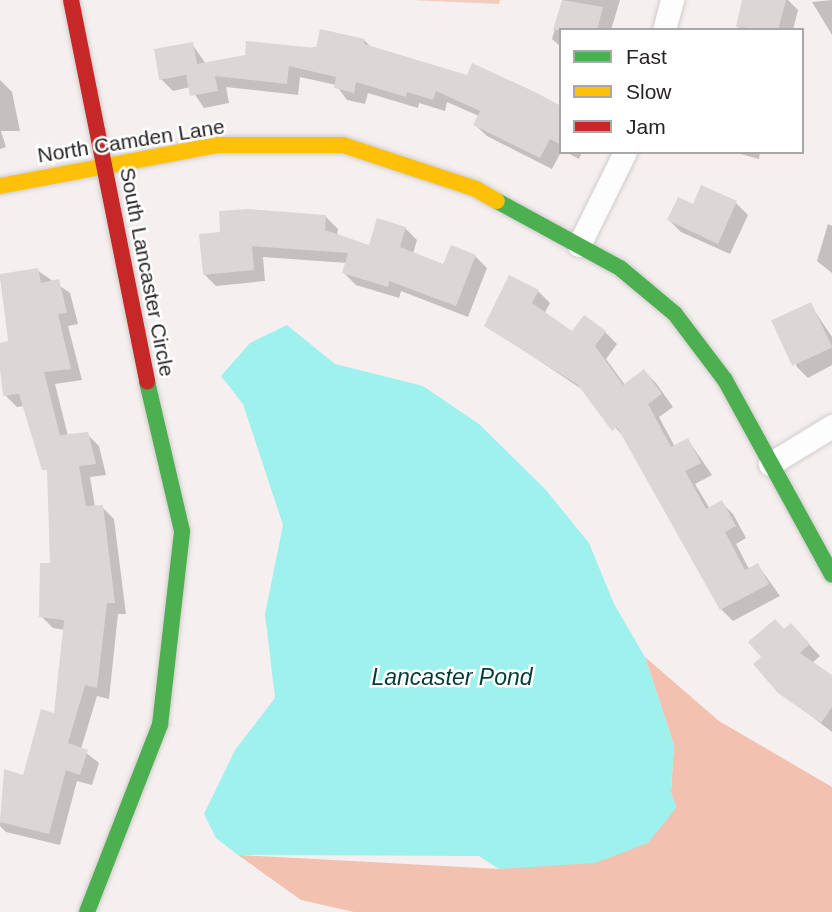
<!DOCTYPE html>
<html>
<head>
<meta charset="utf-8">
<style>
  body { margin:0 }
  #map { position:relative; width:832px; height:912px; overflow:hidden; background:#f5f0ef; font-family:Helvetica,sans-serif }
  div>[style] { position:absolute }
  .green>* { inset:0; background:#f0cdc0 }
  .forest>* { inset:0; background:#f2c1b0 }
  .water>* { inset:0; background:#9ef1ec }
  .shadow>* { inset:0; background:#0003 }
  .building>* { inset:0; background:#dbd7d6; transform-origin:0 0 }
  .roads { filter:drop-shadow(0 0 2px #d0cccb) drop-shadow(0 0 2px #d0cccb) }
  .street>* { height:23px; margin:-11.5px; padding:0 11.5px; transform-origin:11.5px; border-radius:11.5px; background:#fefdfd }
  .fast>* { height:16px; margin:-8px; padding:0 8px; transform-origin:8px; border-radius:8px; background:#4caf50 }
  .slow>* { height:16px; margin:-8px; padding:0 8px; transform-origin:8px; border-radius:8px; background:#ffc107 }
  .jam>* { height:16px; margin:-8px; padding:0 8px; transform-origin:8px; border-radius:8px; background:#c62828 }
  span { translate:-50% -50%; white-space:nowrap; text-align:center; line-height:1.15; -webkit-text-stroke:5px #fff; paint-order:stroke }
  .street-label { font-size:21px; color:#272423 }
  .water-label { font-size:23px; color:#003b39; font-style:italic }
  .legend { position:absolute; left:559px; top:28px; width:245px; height:126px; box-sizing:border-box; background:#fff; border:2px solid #a9a7a7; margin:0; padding:9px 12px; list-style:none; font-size:21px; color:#272423 }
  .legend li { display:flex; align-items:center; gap:14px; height:35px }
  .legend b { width:35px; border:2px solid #a9a7a7 }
</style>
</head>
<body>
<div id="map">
  <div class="green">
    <div style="clip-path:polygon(410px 0,500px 0,499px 4px)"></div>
  </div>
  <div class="forest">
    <div style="clip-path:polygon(645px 657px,719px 721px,832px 787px,832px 912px,354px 912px,301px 900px,238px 855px,499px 869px,676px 808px,671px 792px,674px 745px)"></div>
  </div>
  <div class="water">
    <div style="clip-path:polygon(287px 325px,335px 364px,423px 386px,479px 424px,545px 489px,589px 543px,614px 604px,645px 657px,674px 745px,671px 792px,676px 808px,648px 843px,595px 863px,499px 869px,479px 856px,238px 855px,216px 838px,204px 814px,235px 750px,275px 698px,265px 614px,283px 525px,243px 404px,221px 376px,250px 343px)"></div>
  </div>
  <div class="shadow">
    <div style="clip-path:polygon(563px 0,620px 0,611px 30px,561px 30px,561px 47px,552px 39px)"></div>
    <div style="clip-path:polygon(744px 0,788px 0,798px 10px,793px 30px,741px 30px,737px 26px)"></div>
    <div style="clip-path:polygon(832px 0,832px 35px,812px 2px)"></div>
    <div style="clip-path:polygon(364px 40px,372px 48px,561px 108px,561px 152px,552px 169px,487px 136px,475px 125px,479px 116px,447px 102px,445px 111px,419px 103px,418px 108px,368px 93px,365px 104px,347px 100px,336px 85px,300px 77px,298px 95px,226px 87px,229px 103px,204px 108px,190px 87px,173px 91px,161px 79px,192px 44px,206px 64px)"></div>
    <div style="clip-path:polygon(0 80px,12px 92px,20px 131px,1px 131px,6px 147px,0 149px)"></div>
    <div style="clip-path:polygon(566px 152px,582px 152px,579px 159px)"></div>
    <div style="clip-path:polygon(733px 152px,760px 152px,759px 159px)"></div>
    <div style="clip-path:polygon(702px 187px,736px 203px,748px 215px,730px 254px,681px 232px,669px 220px,693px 207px)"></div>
    <div style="clip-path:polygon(326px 217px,338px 229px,337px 236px,370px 247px,405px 228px,417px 240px,413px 254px,444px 266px,475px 256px,487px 268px,468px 317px,401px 291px,399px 298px,356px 285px,344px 273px,347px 263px,263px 257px,265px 281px,216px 286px,204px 274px,201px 236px)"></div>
    <div style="clip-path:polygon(828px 224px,832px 226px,832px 273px,817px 261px)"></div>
    <div style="clip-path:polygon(37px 270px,70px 293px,78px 324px,68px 326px,82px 380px,55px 384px,68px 436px,87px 434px,99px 446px,106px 475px,90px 477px,95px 507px,102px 507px,114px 519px,126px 614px,118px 614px,109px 699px,97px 696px,81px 749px,99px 763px,92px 785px,77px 781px,60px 845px,6px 832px,0 826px,5px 771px,24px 777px,56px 716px,65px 630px,53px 628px,41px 616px,52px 564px,49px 475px,24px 406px,17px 407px,5px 395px,0 354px,0 344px,9px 343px,0 276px)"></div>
    <div style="clip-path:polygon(538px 291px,550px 303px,544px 314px,573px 334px,605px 332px,617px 344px,606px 359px,625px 385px,644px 371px,656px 383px,673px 407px,659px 417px,675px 447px,688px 440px,712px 475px,695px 484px,710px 509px,722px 503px,733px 514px,746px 538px,736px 544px,749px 569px,758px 565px,780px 596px,733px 621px,721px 609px,626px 440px,586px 392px,486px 325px)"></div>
    <div style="clip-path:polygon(810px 304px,832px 337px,832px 365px,808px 378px,796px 366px)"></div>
    <div style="clip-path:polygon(784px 631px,802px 637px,820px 656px,812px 663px,832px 677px,832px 732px,780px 692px)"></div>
  </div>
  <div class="building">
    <div style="clip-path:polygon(562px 0,603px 7px,597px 30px,553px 30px)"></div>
    <div style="clip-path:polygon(742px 0,786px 0,778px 30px,736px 27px)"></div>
    <div style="clip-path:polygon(320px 29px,365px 39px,364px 44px,467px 75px,472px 63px,537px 93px,561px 106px,561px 145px,550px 139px,540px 158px,473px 125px,480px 111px,436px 91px,433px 100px,407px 92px,406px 97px,356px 82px,354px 93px,334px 88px,336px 77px,289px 66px,287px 84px,215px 76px,218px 91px,190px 96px,186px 75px,159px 80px,154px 49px,193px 42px,197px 64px,245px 55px,246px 41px,316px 48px)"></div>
    <div style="clip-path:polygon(701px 185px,737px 201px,718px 244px,667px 220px,678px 197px,693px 204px)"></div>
    <div style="clip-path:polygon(248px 209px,326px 215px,325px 230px,369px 245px,377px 218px,406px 227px,400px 247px,443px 264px,451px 245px,476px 255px,456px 306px,389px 281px,388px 287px,342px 273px,348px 253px,252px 246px,254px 270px,203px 275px,199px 234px,220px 232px,219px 211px)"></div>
    <div style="clip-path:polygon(38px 268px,41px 283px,59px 279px,67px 313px,58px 314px,71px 369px,44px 372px,60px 435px,88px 432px,96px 464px,79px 466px,86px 506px,103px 505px,115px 603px,107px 603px,97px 688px,85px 685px,68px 743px,88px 750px,80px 775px,66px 770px,49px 834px,0 822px,4px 769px,23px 775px,41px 709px,54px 713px,64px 620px,39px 617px,40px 563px,50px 563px,47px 470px,42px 470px,19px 394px,3px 396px,0 368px,0 343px,8px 341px,0 274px)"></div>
    <div style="clip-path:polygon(509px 275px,539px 290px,532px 303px,572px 331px,584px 315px,606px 331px,595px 346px,623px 385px,644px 369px,662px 394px,648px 404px,671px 447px,688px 438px,701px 463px,685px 471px,706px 509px,722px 500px,736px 526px,725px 532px,745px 570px,758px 563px,769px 584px,720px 610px,617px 427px,612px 431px,578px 385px,484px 326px)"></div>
    <div style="left:811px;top:302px;width:50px;height:44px;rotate:65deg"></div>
    <div style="clip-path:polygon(775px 619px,784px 629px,791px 623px,810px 644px,800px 653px,832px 675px,832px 707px,821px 723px,778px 693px,753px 664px,761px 657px,748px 642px)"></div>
  </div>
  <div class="roads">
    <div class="street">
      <div style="left:664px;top:30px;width:31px;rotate:-75deg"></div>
      <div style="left:579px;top:245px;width:104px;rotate:-63.7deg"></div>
      <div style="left:770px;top:464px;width:73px;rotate:-31.5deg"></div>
    </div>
    <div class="fast">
      <div style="left:497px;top:201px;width:140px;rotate:28.6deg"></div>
      <div style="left:620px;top:268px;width:72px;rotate:39.9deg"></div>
      <div style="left:675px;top:314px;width:83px;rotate:52.9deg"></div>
      <div style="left:725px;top:380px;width:222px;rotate:61.2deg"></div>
      <div style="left:87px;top:912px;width:201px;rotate:-68.7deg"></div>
      <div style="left:160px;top:725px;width:195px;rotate:-83.5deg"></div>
      <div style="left:182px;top:531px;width:153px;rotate:-103.2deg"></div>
    </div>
    <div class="slow">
      <div style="left:0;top:186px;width:222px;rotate:-10.7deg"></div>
      <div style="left:218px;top:145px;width:125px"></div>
      <div style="left:343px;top:145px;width:140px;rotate:18.3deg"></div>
      <div style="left:476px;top:189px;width:24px;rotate:30deg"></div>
    </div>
    <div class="jam">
      <div style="left:71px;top:0;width:389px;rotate:78.7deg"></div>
    </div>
  </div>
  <div class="street-label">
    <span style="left:131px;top:141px;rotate:-9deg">North Camden Lane</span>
    <span style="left:147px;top:272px;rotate:79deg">South Lancaster Circle</span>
  </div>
  <div class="water-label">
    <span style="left:452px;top:677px">Lancaster Pond</span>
  </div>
  <ul class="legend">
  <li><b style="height:9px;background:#4caf50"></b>Fast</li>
  <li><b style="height:9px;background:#ffc107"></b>Slow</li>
  <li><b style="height:9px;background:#c62828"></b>Jam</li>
  </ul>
</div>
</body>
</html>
